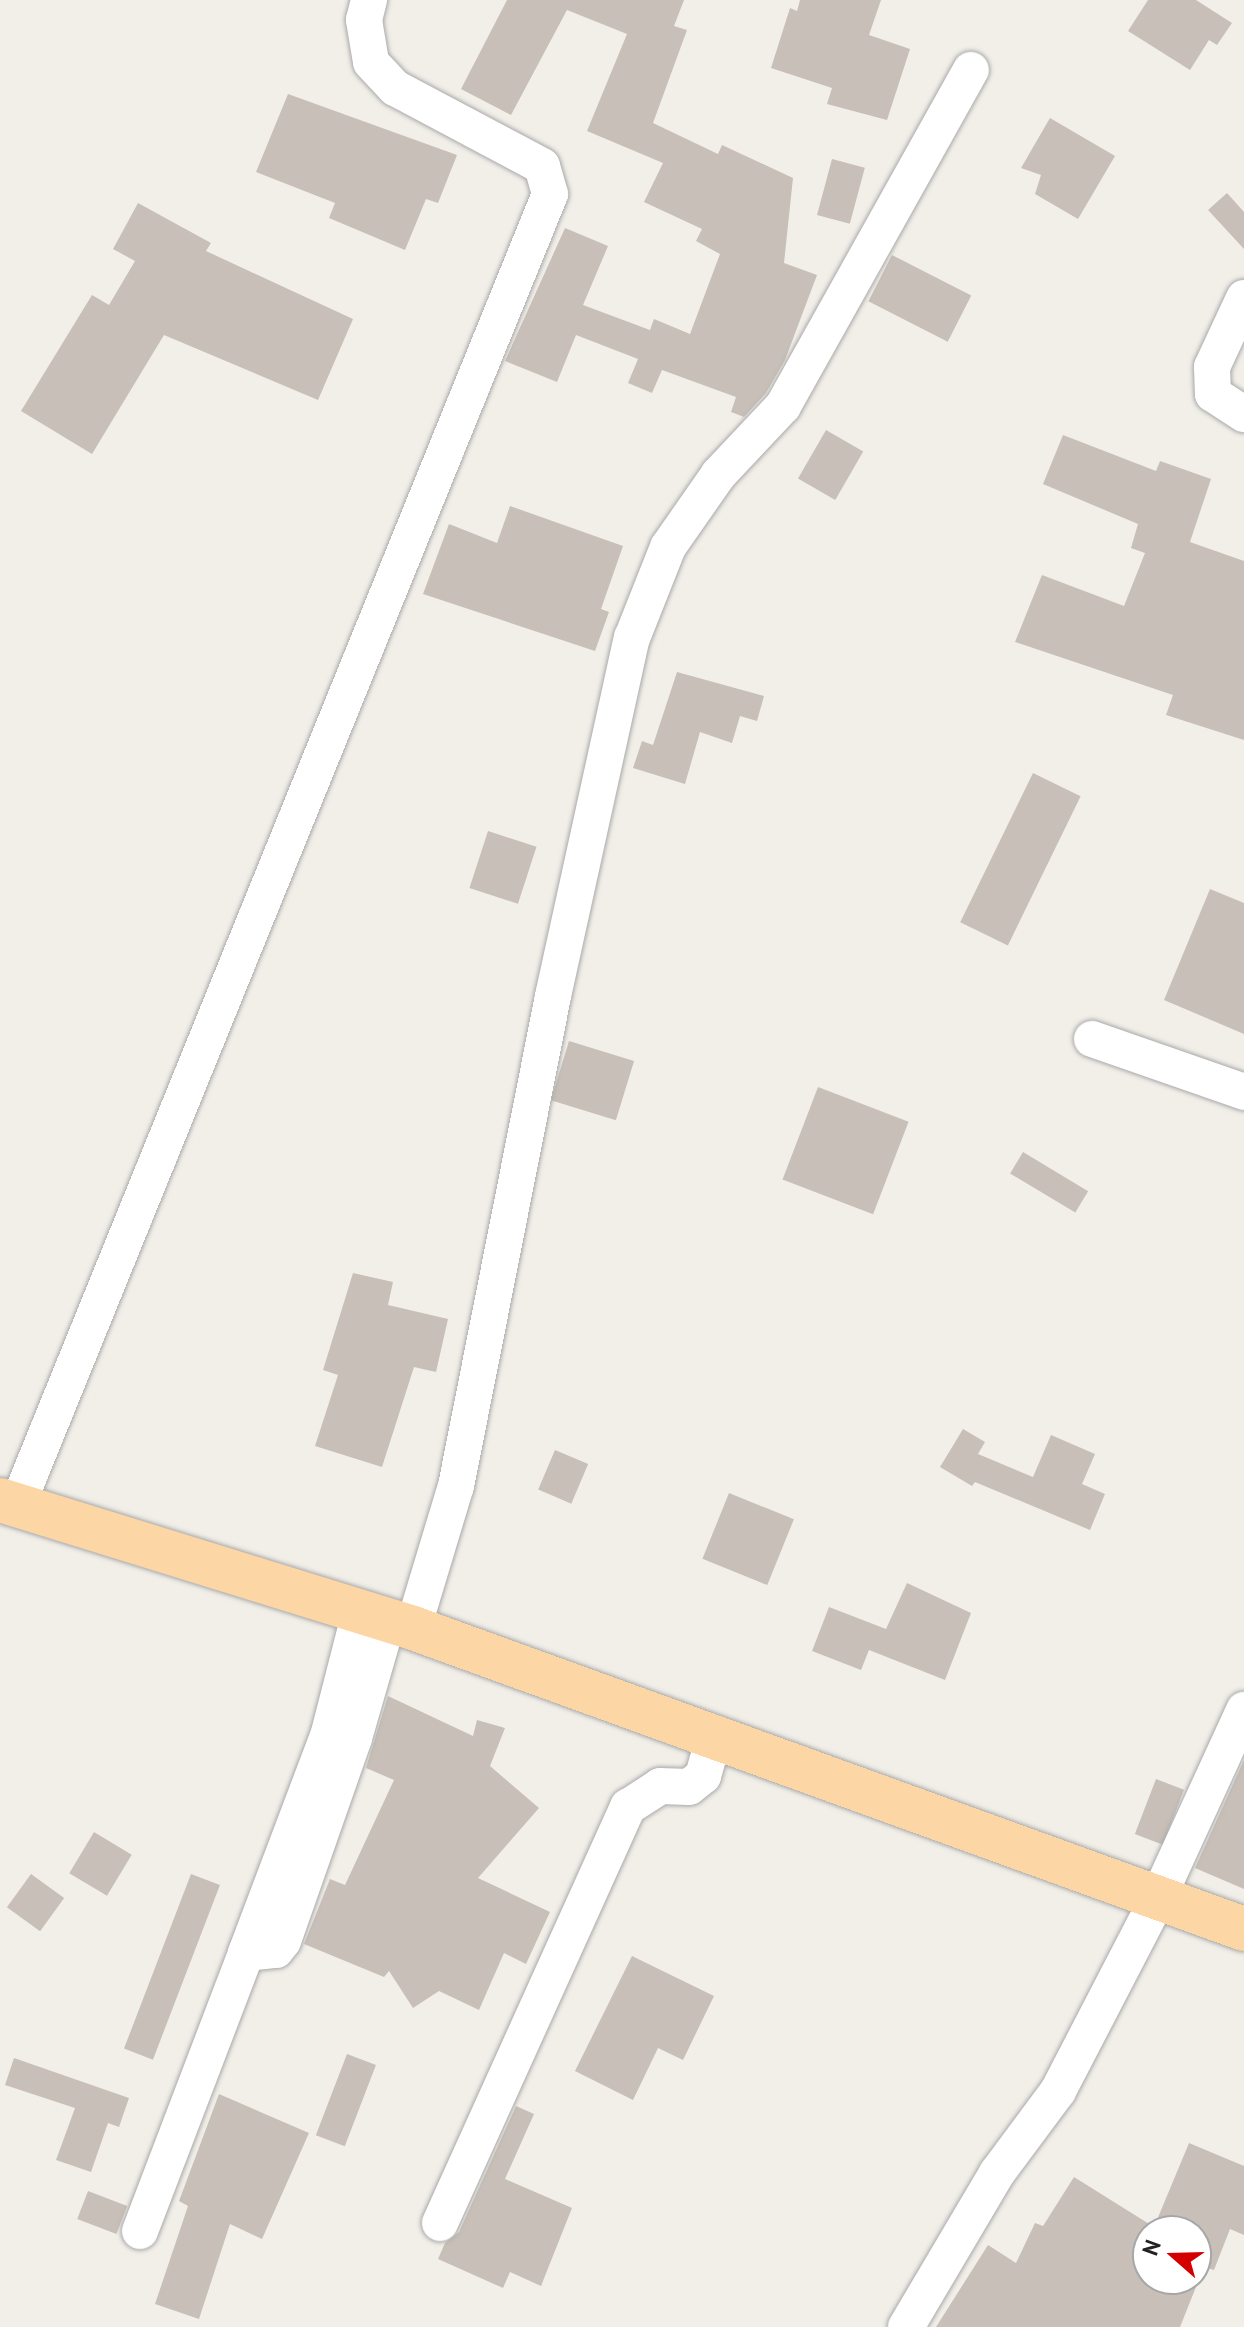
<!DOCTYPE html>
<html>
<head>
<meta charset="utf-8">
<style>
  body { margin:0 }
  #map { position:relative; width:1244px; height:2327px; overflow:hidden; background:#f2efe9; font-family:"PT Sans",sans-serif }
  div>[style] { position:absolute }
  .building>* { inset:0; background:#c7bfb8; transform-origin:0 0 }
  .roads { filter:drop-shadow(0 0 2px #a9a9a9) drop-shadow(0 0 2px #a9a9a9) }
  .minor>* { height:36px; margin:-18px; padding:0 18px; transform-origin:18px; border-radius:18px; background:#fff }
  .major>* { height:44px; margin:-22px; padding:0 22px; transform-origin:22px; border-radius:22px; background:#fcd6a4 }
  span { translate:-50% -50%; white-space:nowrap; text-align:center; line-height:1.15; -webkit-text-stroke:8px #fff; paint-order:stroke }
  .north { position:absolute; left:1132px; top:2215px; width:80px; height:80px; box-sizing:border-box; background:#fff; border:2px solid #a7a7a7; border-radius:50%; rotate:290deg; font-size:22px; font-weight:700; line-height:32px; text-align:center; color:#222 }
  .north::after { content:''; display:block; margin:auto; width:28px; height:36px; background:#d40000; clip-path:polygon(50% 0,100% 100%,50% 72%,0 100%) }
</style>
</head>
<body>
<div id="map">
  <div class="building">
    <div style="clip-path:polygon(507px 0,684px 0,674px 26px,687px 30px,653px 123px,718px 154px,722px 145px,793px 178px,784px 263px,817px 275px,785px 360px,766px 393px,744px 417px,731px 412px,736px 397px,662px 370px,652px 393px,628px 383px,638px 359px,576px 335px,557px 382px,505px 361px,565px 228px,608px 246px,583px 305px,650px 330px,654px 319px,690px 334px,720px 254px,696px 241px,702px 229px,644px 202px,663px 163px,587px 131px,627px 34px,567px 10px,511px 115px,461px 89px)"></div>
    <div style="clip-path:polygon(800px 0,881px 0,869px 35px,910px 49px,887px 120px,827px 104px,832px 88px,771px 68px,790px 8px,797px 11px)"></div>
    <div style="clip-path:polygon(1148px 0,1196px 0,1232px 23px,1217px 45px,1209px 40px,1190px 70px,1128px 31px)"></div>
    <div style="clip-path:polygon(288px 94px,457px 155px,438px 203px,426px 199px,405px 250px,329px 218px,335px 203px,256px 172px)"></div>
    <div style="clip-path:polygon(1050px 118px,1115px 156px,1078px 219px,1035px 194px,1041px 175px,1021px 168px)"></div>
    <div style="left:832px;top:159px;width:34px;height:58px;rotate:15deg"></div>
    <div style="clip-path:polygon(1227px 193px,1244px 212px,1244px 249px,1208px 210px)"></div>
    <div style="clip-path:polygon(138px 203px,211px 243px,206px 251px,353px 319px,318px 400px,164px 335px,92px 454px,21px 411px,92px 295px,109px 305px,135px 261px,113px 249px)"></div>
    <div style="left:892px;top:255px;width:89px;height:52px;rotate:27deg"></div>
    <div style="left:826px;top:430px;width:43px;height:56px;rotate:30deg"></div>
    <div style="clip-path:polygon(1063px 435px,1156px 471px,1160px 461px,1211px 479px,1190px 542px,1244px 561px,1244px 740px,1166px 715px,1173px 695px,1015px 642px,1042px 575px,1124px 606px,1145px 553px,1131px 548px,1138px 524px,1043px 484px)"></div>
    <div style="clip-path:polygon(510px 506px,623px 546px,601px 609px,609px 612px,595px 651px,423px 594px,449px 524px,497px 543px)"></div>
    <div style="clip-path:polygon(677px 672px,764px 696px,757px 721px,740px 716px,732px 743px,700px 732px,685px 784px,633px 768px,642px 741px,653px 745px)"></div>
    <div style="left:1033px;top:773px;width:53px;height:166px;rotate:26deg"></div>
    <div style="left:488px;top:831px;width:51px;height:60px;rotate:18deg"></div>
    <div style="clip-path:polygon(1210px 889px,1244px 903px,1244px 1034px,1164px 1000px)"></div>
    <div style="left:569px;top:1041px;width:68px;height:62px;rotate:17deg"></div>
    <div style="left:818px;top:1087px;width:97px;height:99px;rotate:21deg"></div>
    <div style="left:1023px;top:1152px;width:76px;height:25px;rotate:31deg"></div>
    <div style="clip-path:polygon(353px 1273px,393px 1282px,388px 1305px,448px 1319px,436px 1372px,414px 1367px,382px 1467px,315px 1446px,338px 1375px,323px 1370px)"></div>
    <div style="clip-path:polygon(963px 1429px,985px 1442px,978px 1454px,1033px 1477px,1051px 1435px,1095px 1454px,1082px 1484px,1105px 1494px,1090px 1530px,975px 1482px,972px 1486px,940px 1467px)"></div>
    <div style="left:555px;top:1450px;width:36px;height:43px;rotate:23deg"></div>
    <div style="left:729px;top:1493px;width:70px;height:71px;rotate:22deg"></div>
    <div style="clip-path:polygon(907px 1583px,971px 1613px,945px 1680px,869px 1650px,861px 1670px,812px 1651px,829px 1607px,886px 1629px)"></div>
    <div style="clip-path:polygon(388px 1696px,473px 1736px,477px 1720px,505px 1728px,490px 1766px,539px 1808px,478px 1878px,550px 1912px,526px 1964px,504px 1953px,479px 2010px,439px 1991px,413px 2008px,389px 1971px,384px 1977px,304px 1944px,330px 1879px,345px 1885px,394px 1780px,366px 1768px)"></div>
    <div style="clip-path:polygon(1244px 1760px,1244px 1889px,1195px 1868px)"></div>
    <div style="left:1156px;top:1779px;width:30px;height:59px;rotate:21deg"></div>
    <div style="left:94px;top:1832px;width:44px;height:48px;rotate:31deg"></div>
    <div style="left:31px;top:1874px;width:41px;height:41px;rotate:36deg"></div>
    <div style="left:191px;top:1874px;width:31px;height:187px;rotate:21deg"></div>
    <div style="clip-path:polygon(632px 1956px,714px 1996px,683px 2060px,658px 2048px,633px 2100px,575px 2071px)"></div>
    <div style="left:347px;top:2054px;width:31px;height:87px;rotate:21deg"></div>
    <div style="clip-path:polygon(14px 2058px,129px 2098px,119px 2127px,108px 2123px,91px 2172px,56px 2160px,75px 2108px,5px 2085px)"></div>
    <div style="clip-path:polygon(219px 2094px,309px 2133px,262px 2239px,230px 2224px,199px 2319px,155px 2304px,188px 2206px,179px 2201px)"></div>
    <div style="clip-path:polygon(516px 2106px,534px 2114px,505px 2179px,572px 2208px,541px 2286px,510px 2272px,503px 2288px,438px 2259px,445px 2243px,459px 2232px)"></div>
    <div style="clip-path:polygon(evenodd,1189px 2143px,1244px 2166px,1244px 2235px,1230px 2229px,1214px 2270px,1204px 2267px,1180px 2327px,936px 2327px,988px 2245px,1016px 2263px,1035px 2223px,1043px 2226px,1074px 2177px,1154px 2227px,1189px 2143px,1148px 2231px,1196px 2231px,1196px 2279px,1148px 2279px,1148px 2231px)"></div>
    <div style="left:88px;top:2191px;width:42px;height:30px;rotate:21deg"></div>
  </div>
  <div class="roads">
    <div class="minor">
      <div style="left:1244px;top:298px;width:76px;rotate:114.9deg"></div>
      <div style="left:1212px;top:367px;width:27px;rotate:88deg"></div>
      <div style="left:1213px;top:394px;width:37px;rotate:33deg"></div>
      <div style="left:1092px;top:1039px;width:161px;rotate:19.2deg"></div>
      <div style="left:17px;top:1506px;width:1416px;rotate:-67.89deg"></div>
      <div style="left:550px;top:194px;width:29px;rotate:-106deg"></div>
      <div style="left:542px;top:166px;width:166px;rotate:-152deg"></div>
      <div style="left:395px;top:88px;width:35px;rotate:-133deg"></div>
      <div style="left:371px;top:62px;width:43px;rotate:-99.5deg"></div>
      <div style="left:364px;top:20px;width:21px;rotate:-76deg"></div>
      <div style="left:360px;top:1612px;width:125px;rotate:104.4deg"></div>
      <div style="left:329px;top:1733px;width:235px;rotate:110.7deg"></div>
      <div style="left:246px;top:1953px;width:30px;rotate:-6deg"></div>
      <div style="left:276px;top:1950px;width:11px;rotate:-52deg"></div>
      <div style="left:283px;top:1941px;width:215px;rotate:-70.7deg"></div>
      <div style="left:354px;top:1738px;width:123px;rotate:-73.9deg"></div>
      <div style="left:413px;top:1628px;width:148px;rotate:-73.2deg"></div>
      <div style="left:456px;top:1486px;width:500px;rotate:-78.8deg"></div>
      <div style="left:553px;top:996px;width:367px;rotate:-77.6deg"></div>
      <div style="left:632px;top:638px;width:98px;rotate:-68.4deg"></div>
      <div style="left:668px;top:547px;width:89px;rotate:-55.1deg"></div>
      <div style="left:719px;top:474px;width:93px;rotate:-46.7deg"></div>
      <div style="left:783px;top:406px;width:385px;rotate:-60.8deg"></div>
      <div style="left:440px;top:2223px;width:457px;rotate:-65.7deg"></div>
      <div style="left:628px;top:1807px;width:38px;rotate:-33deg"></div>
      <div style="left:660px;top:1786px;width:29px;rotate:2deg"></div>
      <div style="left:689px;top:1787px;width:18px;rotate:-38deg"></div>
      <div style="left:703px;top:1776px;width:41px;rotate:-74.2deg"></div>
      <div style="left:140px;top:2231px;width:298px;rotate:-69.1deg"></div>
      <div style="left:906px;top:2327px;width:179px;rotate:-59.4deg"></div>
      <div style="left:997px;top:2173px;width:102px;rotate:-53.4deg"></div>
      <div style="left:1058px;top:2091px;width:217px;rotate:-62.6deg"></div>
      <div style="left:1158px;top:1898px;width:207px;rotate:-65.4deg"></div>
    </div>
    <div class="major">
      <div style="left:0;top:1500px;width:432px;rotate:17.2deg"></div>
      <div style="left:413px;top:1628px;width:884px;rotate:19.91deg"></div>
    </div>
  </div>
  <div class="north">N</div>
</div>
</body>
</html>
